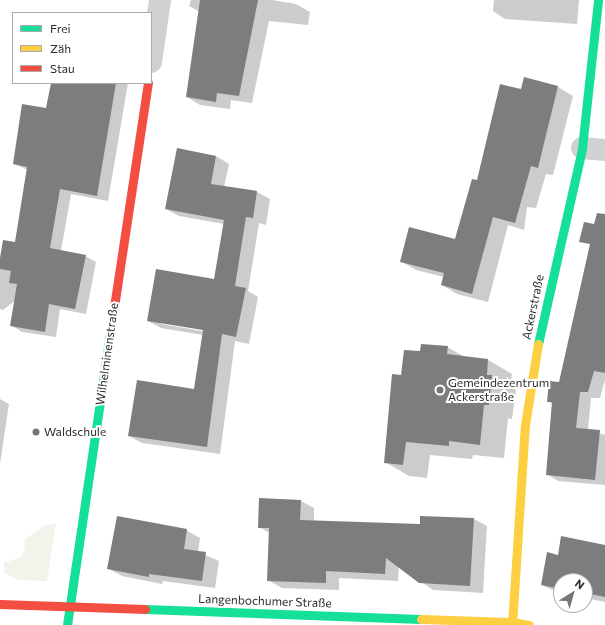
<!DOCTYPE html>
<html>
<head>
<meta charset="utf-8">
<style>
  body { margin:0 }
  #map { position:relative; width:605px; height:625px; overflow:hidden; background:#fff; font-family:Commissioner,sans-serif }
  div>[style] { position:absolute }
  .green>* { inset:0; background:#f0f4ea }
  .shadow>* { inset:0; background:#0003 }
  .building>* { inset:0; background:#7d7d7d }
  .street>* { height:22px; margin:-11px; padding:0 11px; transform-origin:11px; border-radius:11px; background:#d1d1d1 }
  .fast>* { height:9px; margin:-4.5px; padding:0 4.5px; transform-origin:4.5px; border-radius:4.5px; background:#16e098 }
  .slow>* { height:9px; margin:-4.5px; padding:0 4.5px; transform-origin:4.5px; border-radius:4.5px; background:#ffcf43 }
  .jam>* { height:9px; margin:-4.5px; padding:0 4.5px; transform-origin:4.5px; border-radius:4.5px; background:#f24e42 }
  .dots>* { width:11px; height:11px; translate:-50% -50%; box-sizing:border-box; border:2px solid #fff; border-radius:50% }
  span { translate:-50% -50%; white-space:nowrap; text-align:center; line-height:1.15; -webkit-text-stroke:4px #fff; paint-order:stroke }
  .street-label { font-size:12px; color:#2c2c2c }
  .poi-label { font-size:12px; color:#2c2c2c }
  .left { translate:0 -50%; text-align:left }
  .legend { position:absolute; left:12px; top:12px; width:140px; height:72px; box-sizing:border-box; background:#fff; border:1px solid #ababab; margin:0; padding:5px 7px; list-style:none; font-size:12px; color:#2c2c2c }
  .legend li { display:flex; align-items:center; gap:8px; height:20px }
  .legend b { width:20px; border:1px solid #ababab }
  .north { position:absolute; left:553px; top:573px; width:40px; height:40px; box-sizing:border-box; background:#fff; border:1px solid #ababab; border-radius:50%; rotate:37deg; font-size:11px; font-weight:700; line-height:16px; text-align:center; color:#2c2c2c }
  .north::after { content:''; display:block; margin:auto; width:14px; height:18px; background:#767676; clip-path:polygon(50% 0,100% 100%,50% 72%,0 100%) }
</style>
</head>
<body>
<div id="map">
  <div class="green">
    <div style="clip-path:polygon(56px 523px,47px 581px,18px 580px,4px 572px,4px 563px,21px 557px,25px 548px,24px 540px,45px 525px)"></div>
  </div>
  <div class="shadow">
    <div style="clip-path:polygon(191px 0,272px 0,296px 4px,310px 12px,308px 25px,269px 21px,252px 103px,231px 100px,230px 109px,200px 105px,187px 97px,200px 12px,189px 6px)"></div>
    <div style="clip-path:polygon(494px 0,579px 0,577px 24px,505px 19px,493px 11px)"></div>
    <div style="clip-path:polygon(525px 79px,558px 87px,573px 96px,553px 175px,546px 174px,536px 208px,527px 207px,524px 230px,508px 225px,488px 302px,457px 294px,442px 285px,444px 277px,416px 270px,401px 261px,455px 240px,477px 181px,522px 90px)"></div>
    <div style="clip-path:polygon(52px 83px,128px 83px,108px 201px,71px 194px,61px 251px,85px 256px,96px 262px,86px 314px,60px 309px,56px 337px,22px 332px,11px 325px,16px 300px,3px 310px,0 309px,0 263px,15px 244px,28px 170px,14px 164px,47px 109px)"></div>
    <div style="clip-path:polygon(evenodd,178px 149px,216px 156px,229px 164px,224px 187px,257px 192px,270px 199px,266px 225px,259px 223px,248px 291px,258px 297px,249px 344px,235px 341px,220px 454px,142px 443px,129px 436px,194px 390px,203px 335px,161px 328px,148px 321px,215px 280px,224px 224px,179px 216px,166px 209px,178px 149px,161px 322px,208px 330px,208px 332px,161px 324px,161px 322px)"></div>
    <div style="clip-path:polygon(605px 241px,605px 380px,600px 398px,591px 398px,588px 430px,605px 435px,605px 485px,558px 481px,547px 474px,552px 404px,548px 401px,560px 383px)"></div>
    <div style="clip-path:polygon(447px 347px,465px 357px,488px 360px,512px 374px,510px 387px,516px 390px,512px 419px,508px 418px,504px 458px,473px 455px,472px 459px,430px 455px,427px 478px,409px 476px,385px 462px,402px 376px,421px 352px)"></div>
    <div style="clip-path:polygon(0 399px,9px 404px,0 464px)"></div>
    <div style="clip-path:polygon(260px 499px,301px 501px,314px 508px,314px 522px,421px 525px,474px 519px,487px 526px,483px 593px,433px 590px,399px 566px,398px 581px,339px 578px,339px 590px,282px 588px,268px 580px,270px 533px,259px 527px)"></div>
    <div style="clip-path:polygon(186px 530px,200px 538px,198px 552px,219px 561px,215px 588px,163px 581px,162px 584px,122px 576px,109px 569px)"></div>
    <div style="clip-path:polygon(605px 546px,605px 602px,585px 598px,585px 581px,561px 581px,561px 594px,542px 585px,559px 556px)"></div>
  </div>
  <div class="building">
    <div style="clip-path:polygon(200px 0,258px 0,239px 96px,217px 93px,216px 102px,186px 97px)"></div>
    <div style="clip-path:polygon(524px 77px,558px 86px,538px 168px,531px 166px,515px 223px,493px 217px,472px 294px,441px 285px,444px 273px,400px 262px,409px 227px,455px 239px,472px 179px,477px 180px,500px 84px,521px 89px)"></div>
    <div style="clip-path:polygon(51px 83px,116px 83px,97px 196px,60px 189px,50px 248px,86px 255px,75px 309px,49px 304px,45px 332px,10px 326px,17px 284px,9px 283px,11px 271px,0 269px,0 258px,3px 240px,15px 242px,27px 167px,13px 164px,22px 104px,46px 108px)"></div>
    <div style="clip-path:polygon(177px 148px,216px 156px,211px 184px,257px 191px,253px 218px,246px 217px,235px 286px,246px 288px,236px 337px,222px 334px,207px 447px,128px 436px,137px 380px,194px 389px,203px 330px,147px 321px,156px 269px,214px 279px,224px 220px,165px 209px)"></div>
    <div style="clip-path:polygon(597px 213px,605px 214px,605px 373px,594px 371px,588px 392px,580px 392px,576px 428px,600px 430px,595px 480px,546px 475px,552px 402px,547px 402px,549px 381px,559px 382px,590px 244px,579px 242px,584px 222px,594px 224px)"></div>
    <div style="clip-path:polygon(421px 344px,448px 346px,447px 354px,488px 359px,487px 375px,492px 375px,489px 405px,484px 405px,480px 445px,449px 441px,449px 446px,406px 442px,403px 465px,384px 463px,392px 374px,401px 375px,404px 350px,420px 351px)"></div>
    <div style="clip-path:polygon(259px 498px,301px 500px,300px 520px,420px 524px,420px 516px,474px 518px,470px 586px,419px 583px,386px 558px,385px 574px,326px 571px,326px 583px,267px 581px,269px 528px,258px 528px)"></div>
    <div style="clip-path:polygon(117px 516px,187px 529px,184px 549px,206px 552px,202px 581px,149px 574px,149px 577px,107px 569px)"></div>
    <div style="clip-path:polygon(561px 536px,605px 545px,605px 597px,585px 593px,585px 581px,561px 581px,561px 589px,541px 585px,547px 552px,558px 555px)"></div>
  </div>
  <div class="street">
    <div style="left:151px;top:62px;width:63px;rotate:-81.7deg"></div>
    <div style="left:582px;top:148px;width:23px;rotate:5deg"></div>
  </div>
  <div class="fast">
    <div style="left:538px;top:344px;width:201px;rotate:-77.3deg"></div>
    <div style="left:582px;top:148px;width:149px;rotate:-83.8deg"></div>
    <div style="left:145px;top:609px;width:276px;rotate:2.1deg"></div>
    <div style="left:67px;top:625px;width:321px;rotate:-81.6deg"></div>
  </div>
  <div class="slow">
    <div style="left:421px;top:619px;width:91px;rotate:1.9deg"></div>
    <div style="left:512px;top:622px;width:17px;rotate:10deg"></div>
    <div style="left:512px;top:625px;width:200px;rotate:-86.3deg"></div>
    <div style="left:525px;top:425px;width:82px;rotate:-80.9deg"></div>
  </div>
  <div class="jam">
    <div style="left:114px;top:307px;width:227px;rotate:-81.4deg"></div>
    <div style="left:0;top:604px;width:145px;rotate:2deg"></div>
  </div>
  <div class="dots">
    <div style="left:440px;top:390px;background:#767676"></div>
    <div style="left:36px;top:432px;background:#767676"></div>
  </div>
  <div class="street-label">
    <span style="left:533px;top:307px;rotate:-78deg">Ackerstraße</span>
    <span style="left:107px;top:354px;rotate:-82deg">Wilhelminenstraße</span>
    <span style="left:265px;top:601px;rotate:2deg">Langenbochumer Straße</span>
  </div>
  <div class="poi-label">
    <span class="left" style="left:448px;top:390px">Gemeindezentrum<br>Ackerstraße</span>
    <span class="left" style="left:44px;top:432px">Waldschule</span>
  </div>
  <ul class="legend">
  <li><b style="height:5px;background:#16e098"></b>Frei</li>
  <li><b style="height:5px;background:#ffcf43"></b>Zäh</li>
  <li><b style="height:5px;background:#f24e42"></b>Stau</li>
  </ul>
  <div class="north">N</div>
</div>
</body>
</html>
